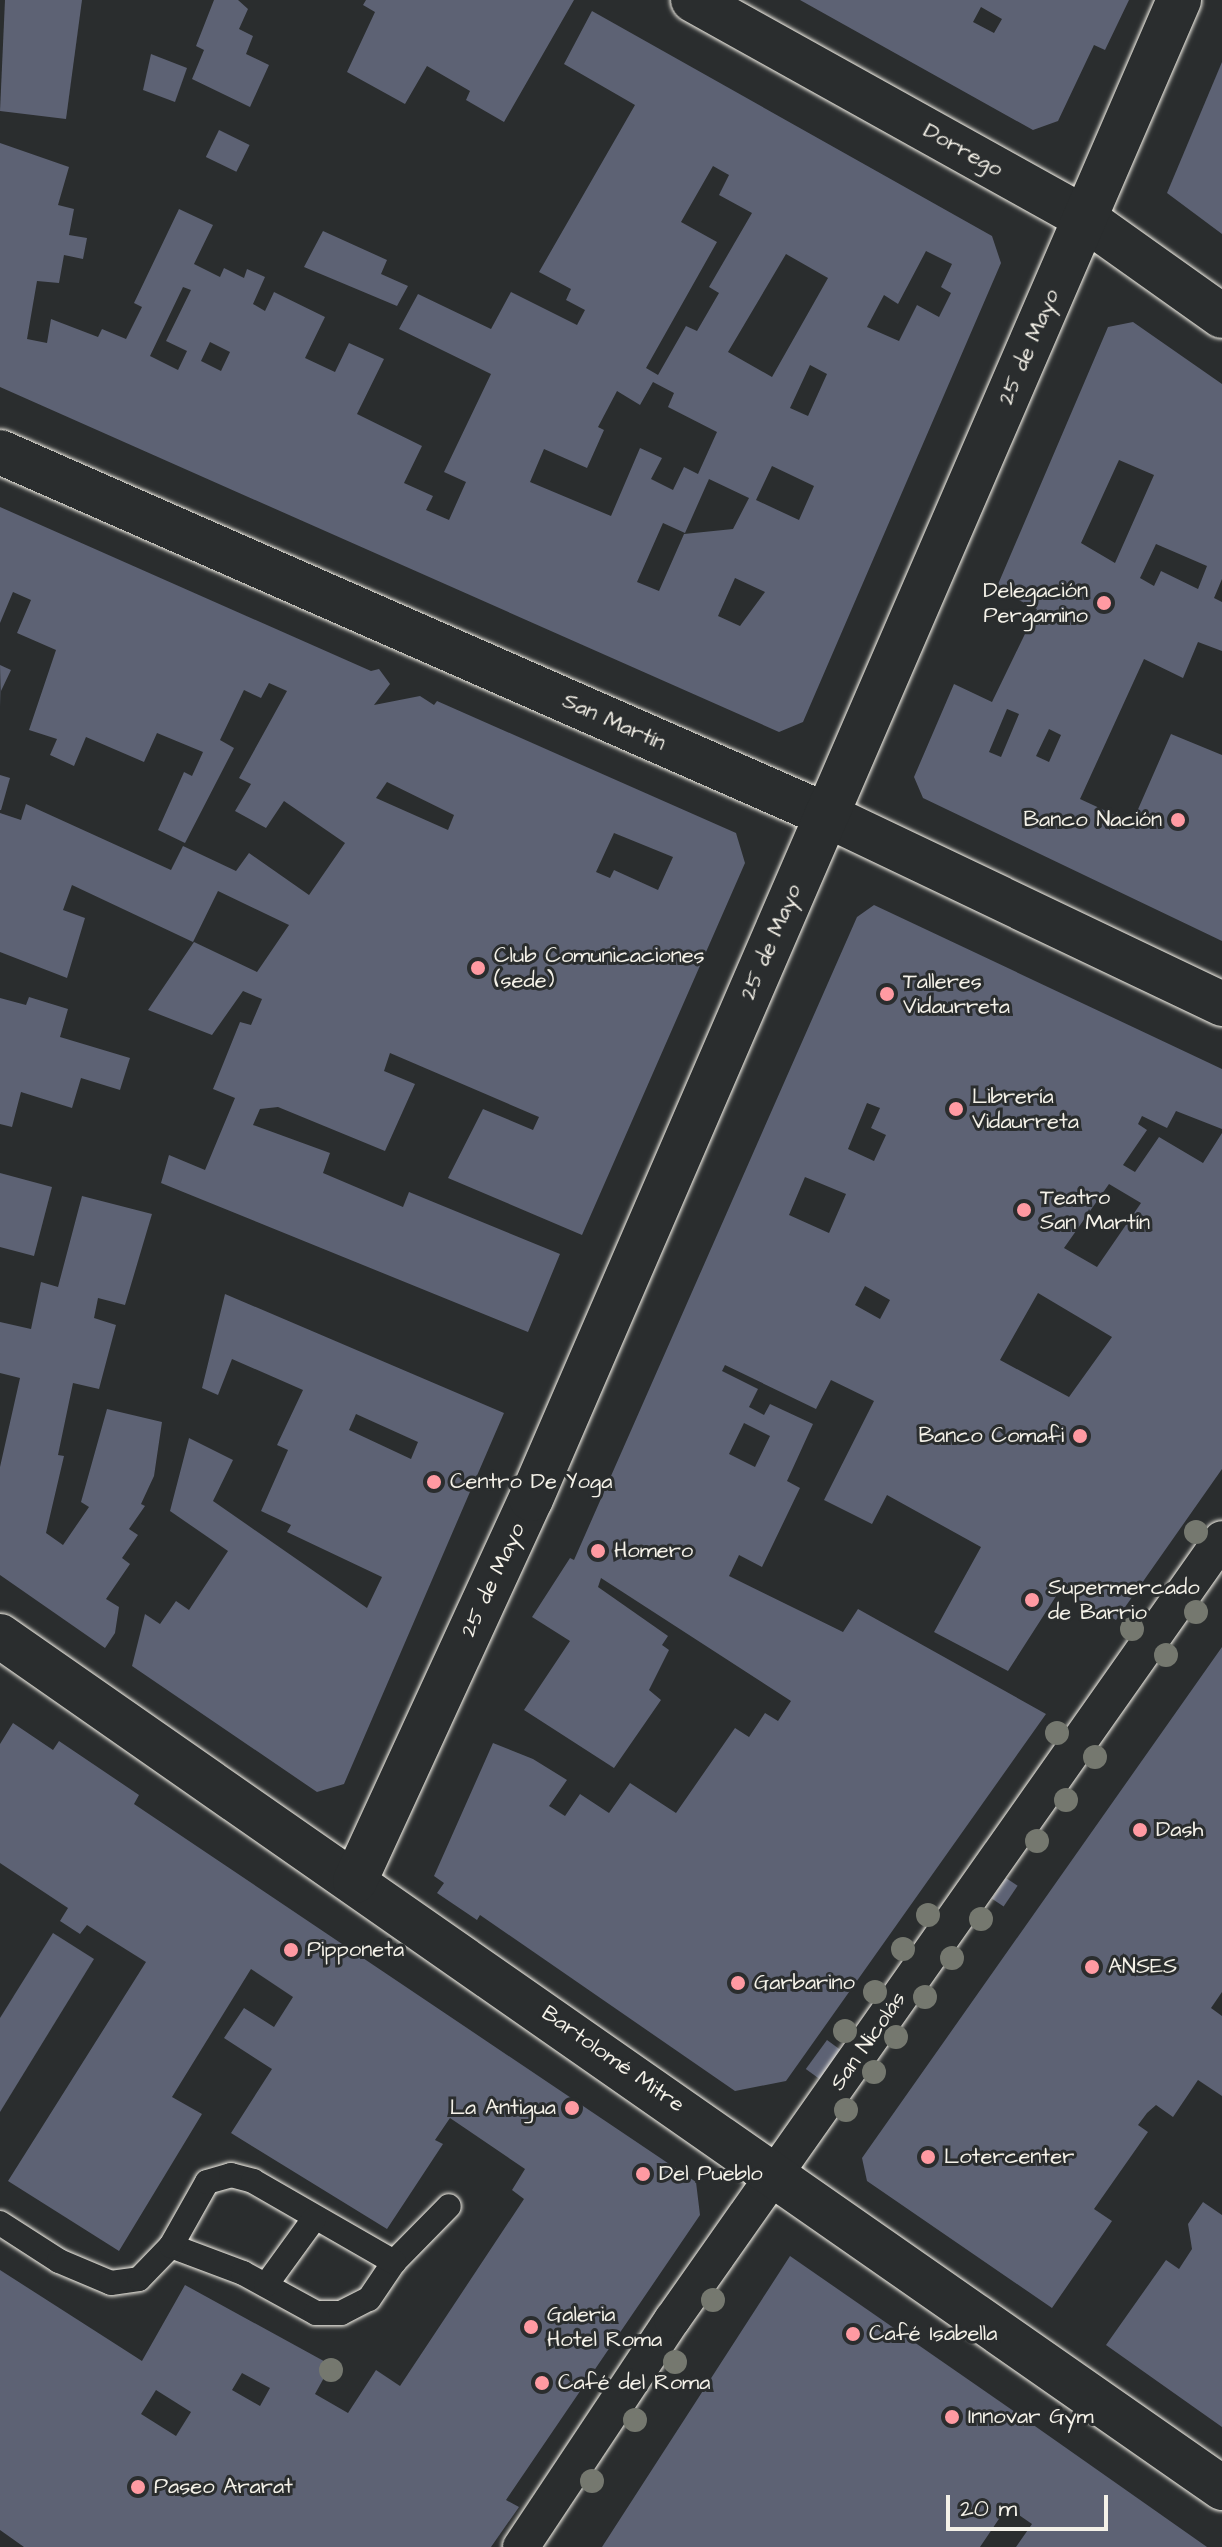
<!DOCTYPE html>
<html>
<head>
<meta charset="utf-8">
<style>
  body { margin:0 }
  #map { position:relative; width:1222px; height:2547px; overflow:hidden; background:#2a2d2e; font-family:"Architects Daughter",sans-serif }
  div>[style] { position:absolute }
  .building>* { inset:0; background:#5d6274; transform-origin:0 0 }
  .roads { filter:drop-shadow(0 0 2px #f4f1e8) drop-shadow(0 0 2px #f4f1e8) }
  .service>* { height:24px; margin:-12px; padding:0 12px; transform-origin:12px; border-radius:12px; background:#2a2d2e }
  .pedestrian>* { height:36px; margin:-18px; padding:0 18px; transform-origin:18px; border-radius:18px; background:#2a2d2e }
  .minor>* { height:44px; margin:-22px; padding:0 22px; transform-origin:22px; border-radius:22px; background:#2a2d2e }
  .trees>* { width:24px; height:24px; margin:-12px; border-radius:50%; background:#75786f }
  .dots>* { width:22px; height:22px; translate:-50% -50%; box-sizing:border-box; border:4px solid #2a2d2e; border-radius:50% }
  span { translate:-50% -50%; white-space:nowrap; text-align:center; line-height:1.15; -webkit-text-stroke:6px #2a2d2e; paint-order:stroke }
  .street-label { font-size:22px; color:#f4f1e8 }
  .poi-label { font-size:22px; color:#f4f1e8 }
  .right { translate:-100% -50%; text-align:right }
  .left { translate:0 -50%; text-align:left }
  .scale { position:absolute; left:946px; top:2495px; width:162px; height:36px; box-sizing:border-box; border:4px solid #f4f1e8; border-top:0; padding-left:10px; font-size:24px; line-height:28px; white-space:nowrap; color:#f4f1e8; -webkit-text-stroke:6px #2a2d2e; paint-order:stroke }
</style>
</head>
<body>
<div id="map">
  <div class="building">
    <div style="clip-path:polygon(5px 0,82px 0,66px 119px,0 111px)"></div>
    <div style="clip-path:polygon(214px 0,238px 0,248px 9px,239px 29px,253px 36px,246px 54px,269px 65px,250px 107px,192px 79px,204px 50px,196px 46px)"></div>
    <div style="clip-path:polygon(366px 0,574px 0,504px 122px,466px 100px,470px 91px,427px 66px,405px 104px,347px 72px,375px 12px,363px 5px)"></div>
    <div style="clip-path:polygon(evenodd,800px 0,1129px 0,1105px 50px,1094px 45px,1058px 121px,1033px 130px,800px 0,981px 7px,1002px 19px,994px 33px,973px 22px,981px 7px)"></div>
    <div style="clip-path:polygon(evenodd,592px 11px,992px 236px,1001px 263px,803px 722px,779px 732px,0 387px,0 143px,69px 167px,58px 205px,74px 209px,69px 235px,87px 238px,83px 259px,64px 255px,59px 283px,37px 281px,27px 339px,47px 343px,51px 319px,98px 337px,102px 329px,126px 339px,142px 307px,134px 303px,179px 209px,213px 225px,194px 264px,220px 277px,224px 268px,244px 278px,247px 269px,265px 277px,253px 304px,265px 311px,274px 292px,325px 317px,305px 358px,335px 372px,349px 343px,384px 359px,357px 414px,422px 446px,404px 483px,433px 496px,426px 510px,449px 520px,466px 482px,444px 472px,491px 374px,399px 329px,418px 294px,491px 329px,511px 292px,577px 325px,585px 310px,566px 300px,571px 289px,539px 272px,635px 105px,564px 64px,592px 11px,713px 166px,729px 175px,719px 195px,752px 213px,709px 287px,719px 293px,697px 331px,686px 326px,658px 375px,646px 368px,717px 242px,681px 222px,713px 166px,592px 11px,926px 251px,952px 264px,941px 287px,951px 293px,939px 317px,917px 305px,899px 341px,867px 327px,884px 295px,898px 304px,926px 251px,592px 11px,786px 254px,828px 278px,772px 377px,728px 352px,786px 254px,592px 11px,183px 287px,191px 290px,166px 341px,187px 351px,178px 370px,150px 356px,183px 287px,592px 11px,210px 342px,230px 352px,221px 371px,201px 361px,210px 342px,592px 11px,810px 365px,827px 374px,808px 416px,790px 408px,810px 365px,592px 11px,653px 382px,674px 393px,668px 407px,717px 432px,698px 474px,684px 467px,673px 490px,651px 479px,662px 458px,640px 448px,611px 516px,530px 482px,544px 449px,587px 468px,604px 430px,598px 427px,617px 391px,640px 405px,653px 382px,592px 11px,772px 466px,814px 486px,799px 520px,756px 500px,772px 466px,592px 11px,709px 479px,749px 498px,733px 529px,684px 534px,659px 591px,637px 582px,663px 523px,685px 533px,709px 479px,592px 11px,735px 578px,765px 592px,740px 626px,718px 616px,735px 578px)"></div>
    <div style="clip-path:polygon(151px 54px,187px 68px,175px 102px,143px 90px)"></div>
    <div style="clip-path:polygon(1222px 62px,1222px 234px,1167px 193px)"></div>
    <div style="left:219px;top:130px;width:34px;height:30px;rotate:26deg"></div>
    <div style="clip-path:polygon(323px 231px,387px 260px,381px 274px,408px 286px,397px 306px,304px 267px)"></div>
    <div style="clip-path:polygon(evenodd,1133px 322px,1222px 384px,1222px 579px,1214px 598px,1222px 602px,1222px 651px,1198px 642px,1183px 678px,1144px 659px,1080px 799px,1132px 823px,1171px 734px,1222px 755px,1222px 941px,923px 798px,914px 777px,954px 684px,992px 702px,1037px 609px,996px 589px,1108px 327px,1133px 322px,1119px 460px,1154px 475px,1115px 563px,1081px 543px,1119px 460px,1133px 322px,1156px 544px,1207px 566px,1198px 589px,1161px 571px,1154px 586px,1140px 578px,1156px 544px,1133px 322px,1007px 709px,1019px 714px,1001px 757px,989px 752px,1007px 709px,1133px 322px,1049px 729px,1061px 735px,1049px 762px,1036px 756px,1049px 729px)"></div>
    <div style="clip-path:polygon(evenodd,0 507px,371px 671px,379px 669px,390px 684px,374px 705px,420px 696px,434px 705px,437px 701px,736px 833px,745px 863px,582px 1235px,448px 1178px,483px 1109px,533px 1130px,539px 1117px,390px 1053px,384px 1071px,415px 1084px,385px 1151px,278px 1107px,260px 1109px,253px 1125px,330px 1153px,323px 1173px,403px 1207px,409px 1192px,560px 1254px,528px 1332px,161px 1183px,169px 1155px,205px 1170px,235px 1098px,213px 1089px,240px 1022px,251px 1025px,262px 999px,243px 991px,212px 1035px,148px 1010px,194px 942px,257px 972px,289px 925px,218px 891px,193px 942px,72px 885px,63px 910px,85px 918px,67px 978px,0 952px,0 813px,21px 820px,26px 804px,171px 870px,183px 846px,236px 871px,249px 853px,309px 895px,345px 843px,284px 801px,266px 828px,235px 811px,251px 784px,239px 778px,287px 691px,269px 683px,261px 698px,244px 690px,220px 740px,234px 748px,185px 843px,158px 830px,184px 772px,192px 776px,203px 752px,157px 733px,144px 762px,86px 737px,74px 766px,50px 755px,57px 739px,29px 730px,56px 650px,17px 633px,31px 600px,13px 592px,0 623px,0 507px,387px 782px,454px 815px,448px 830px,376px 798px,387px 782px,0 507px,614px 833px,673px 857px,658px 890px,614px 870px,610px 878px,596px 872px,614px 833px)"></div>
    <div style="clip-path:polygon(0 665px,11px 670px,1px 691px,1px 707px)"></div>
    <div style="clip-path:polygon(0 775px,10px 778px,1px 810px,0 810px)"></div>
    <div style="clip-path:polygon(evenodd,874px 905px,1222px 1069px,1222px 1129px,1176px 1111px,1167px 1128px,1142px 1116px,1138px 1124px,1147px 1130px,1123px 1165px,1135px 1172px,1159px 1137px,1203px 1163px,1222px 1133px,1222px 1469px,1116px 1620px,1060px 1590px,1008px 1671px,934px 1632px,981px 1547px,887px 1495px,872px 1524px,824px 1500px,874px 1401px,831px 1380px,816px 1409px,725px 1365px,722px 1371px,758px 1389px,749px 1407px,764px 1415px,770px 1404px,813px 1424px,787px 1481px,800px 1488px,762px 1567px,739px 1555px,729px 1576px,843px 1632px,858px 1609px,1046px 1714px,786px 2081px,735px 2091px,480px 1915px,477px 1920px,437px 1893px,444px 1883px,434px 1876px,493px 1743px,533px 1759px,567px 1780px,549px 1806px,565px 1816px,580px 1794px,609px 1813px,630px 1783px,676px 1813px,735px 1728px,749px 1737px,765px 1713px,778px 1721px,791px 1701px,601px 1578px,598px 1587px,668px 1636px,662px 1645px,669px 1650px,649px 1690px,661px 1700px,614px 1768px,524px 1710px,570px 1641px,532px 1617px,570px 1558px,574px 1560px,857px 917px,874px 905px,867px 1103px,880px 1108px,871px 1128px,886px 1135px,874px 1161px,848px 1149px,867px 1103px,874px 905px,805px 1177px,846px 1194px,829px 1233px,789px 1215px,805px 1177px,874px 905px,1109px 1184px,1141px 1203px,1097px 1267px,1064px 1248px,1109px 1184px,874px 905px,865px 1286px,890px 1300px,880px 1319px,855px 1305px,865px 1286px,874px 905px,1038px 1293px,1112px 1337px,1069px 1397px,1000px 1360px,1038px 1293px,874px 905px,744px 1423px,770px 1436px,755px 1467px,729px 1454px,744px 1423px)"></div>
    <div style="clip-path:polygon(29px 997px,68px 1009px,60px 1037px,130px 1058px,120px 1090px,81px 1078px,72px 1108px,21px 1092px,12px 1127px,0 1124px,0 998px,26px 1005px)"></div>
    <div style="clip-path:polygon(0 1173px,52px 1187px,34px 1256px,0 1247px)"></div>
    <div style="clip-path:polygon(82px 1196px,152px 1214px,125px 1305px,98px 1298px,94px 1318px,116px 1325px,99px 1389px,73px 1383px,58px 1455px,64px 1456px,46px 1533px,63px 1545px,89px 1507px,81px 1502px,107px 1409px,162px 1422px,154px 1476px,141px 1504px,145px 1506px,129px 1529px,138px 1535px,122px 1558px,130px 1564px,106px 1599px,119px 1607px,115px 1633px,105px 1648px,0 1575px,0 1467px,20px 1378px,0 1373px,0 1322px,31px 1329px,41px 1282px,58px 1287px)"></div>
    <div style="clip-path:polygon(evenodd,225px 1294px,504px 1413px,344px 1784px,317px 1792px,132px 1666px,145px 1614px,160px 1624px,176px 1601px,189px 1610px,228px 1551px,170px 1511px,189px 1438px,233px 1460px,213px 1501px,367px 1608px,382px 1577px,287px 1532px,291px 1525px,261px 1511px,288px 1450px,277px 1445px,303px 1390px,232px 1359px,218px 1395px,202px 1388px,225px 1294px,356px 1414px,418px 1442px,411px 1459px,349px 1430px,356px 1414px)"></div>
    <div style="clip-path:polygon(1222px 1647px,1222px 1992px,1211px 2008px,1222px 2016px,1222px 2096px,1198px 2080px,1173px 2117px,1156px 2105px,1147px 2113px,1138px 2125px,1148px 2132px,1094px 2209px,1112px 2221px,1052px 2308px,867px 2181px,862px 2158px)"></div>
    <div style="clip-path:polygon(evenodd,13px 1723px,53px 1750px,59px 1741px,139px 1795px,134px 1804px,696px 2182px,700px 2215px,506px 2500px,519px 2507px,491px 2547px,24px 2547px,0 2530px,0 2270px,142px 2361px,185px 2285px,331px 2365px,315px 2394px,348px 2413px,376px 2370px,400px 2386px,524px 2199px,512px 2190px,525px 2169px,450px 2118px,435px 2140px,443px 2144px,387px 2229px,231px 2133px,272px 2069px,224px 2038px,244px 2008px,274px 2027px,293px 1997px,251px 1969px,172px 2097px,202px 2114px,119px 2251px,8px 2181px,146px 1962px,87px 1925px,80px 1934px,60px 1921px,68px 1908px,0 1863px,0 1744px,13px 1723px,242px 2373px,270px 2388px,260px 2406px,232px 2390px,242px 2373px,13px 1723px,156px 2390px,191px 2412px,176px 2436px,141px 2414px,156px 2390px)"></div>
    <div style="left:1006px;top:1878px;width:14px;height:25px;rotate:34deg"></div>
    <div style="clip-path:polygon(53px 1933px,94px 1959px,0 2112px,0 2018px)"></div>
    <div style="left:827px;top:2040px;width:19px;height:36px;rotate:36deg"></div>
    <div style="clip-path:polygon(1203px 2202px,1222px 2215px,1222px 2427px,1106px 2345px,1166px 2260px,1179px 2269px,1192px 2249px,1188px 2224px)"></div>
    <div style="clip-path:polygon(790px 2256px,1015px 2412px,1207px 2547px,1016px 2547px,1032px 2524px,1007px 2507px,980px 2547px,602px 2547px)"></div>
  </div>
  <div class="roads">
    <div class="service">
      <div style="left:0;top:2223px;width:70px;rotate:32.8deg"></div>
      <div style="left:59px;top:2261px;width:56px;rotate:22.9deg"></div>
      <div style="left:111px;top:2283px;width:28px;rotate:-8deg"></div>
      <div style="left:139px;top:2279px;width:46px;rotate:-45.9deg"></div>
      <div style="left:171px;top:2246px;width:77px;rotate:20.6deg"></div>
      <div style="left:243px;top:2273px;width:83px;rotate:28.7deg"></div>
      <div style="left:316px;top:2313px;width:25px"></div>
      <div style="left:341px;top:2313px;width:31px;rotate:-27deg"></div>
      <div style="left:369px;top:2299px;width:45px;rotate:-56deg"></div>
      <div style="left:394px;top:2262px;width:78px;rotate:-45.5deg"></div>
      <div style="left:171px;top:2246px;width:73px;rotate:-60.6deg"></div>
      <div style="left:207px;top:2182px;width:25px;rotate:-16deg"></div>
      <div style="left:231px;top:2175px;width:23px;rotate:15deg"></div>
      <div style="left:253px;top:2181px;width:163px;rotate:29.9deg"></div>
      <div style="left:266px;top:2285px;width:82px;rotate:-54deg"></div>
    </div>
    <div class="pedestrian">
      <div style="left:521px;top:2547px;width:273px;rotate:-56.4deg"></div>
      <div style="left:672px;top:2320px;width:955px;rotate:-54.85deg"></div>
    </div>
    <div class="minor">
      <div style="left:693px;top:0;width:448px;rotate:29.1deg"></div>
      <div style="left:1084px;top:218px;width:169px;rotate:35.4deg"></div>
      <div style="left:0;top:452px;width:902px;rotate:23.72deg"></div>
      <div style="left:826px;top:815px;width:439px;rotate:25.5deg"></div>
      <div style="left:0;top:1636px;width:1490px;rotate:34.88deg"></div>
      <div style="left:355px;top:1881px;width:421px;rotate:-65.3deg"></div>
      <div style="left:531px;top:1499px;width:1633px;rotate:-66.62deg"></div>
    </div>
  </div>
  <div class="trees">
    <div style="left:1196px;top:1532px"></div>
    <div style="left:1196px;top:1612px"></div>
    <div style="left:1132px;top:1629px"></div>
    <div style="left:1166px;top:1655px"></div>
    <div style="left:1057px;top:1733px"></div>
    <div style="left:1095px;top:1757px"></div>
    <div style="left:1066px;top:1800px"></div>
    <div style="left:1037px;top:1841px"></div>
    <div style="left:928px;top:1915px"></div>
    <div style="left:981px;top:1919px"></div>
    <div style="left:903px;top:1949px"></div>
    <div style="left:952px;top:1958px"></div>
    <div style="left:875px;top:1992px"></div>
    <div style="left:925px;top:1997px"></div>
    <div style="left:845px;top:2031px"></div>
    <div style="left:896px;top:2037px"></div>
    <div style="left:874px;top:2072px"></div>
    <div style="left:846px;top:2110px"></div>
    <div style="left:713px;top:2300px"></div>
    <div style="left:675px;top:2362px"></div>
    <div style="left:331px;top:2370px"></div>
    <div style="left:635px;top:2420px"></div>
    <div style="left:592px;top:2481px"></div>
  </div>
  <div class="dots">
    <div style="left:1104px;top:603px;background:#ff9aa2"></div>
    <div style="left:1178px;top:820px;background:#ff9aa2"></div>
    <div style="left:478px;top:968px;background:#ff9aa2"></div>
    <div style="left:887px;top:994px;background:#ff9aa2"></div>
    <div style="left:956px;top:1109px;background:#ff9aa2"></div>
    <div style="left:1024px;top:1210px;background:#ff9aa2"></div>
    <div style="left:1080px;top:1436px;background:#ff9aa2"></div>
    <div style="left:434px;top:1482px;background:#ff9aa2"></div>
    <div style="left:598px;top:1551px;background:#ff9aa2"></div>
    <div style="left:1032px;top:1600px;background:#ff9aa2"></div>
    <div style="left:1140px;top:1830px;background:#ff9aa2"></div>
    <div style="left:291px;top:1950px;background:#ff9aa2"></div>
    <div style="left:1092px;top:1967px;background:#ff9aa2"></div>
    <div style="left:738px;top:1983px;background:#ff9aa2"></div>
    <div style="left:572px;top:2108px;background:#ff9aa2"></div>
    <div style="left:928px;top:2157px;background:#ff9aa2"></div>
    <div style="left:643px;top:2174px;background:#ff9aa2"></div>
    <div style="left:531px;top:2327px;background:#ff9aa2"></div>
    <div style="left:853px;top:2334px;background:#ff9aa2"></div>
    <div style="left:542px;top:2383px;background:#ff9aa2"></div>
    <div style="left:952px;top:2417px;background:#ff9aa2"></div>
    <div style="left:138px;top:2487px;background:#ff9aa2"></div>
  </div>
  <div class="street-label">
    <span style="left:963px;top:150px;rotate:29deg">Dorrego</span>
    <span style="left:1029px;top:347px;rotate:-67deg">25 de Mayo</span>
    <span style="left:614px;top:722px;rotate:24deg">San Martín</span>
    <span style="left:771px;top:942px;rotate:-67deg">25 de Mayo</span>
    <span style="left:493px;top:1580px;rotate:-65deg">25 de Mayo</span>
    <span style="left:868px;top:2041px;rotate:-55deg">San Nicolás</span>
    <span style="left:613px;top:2059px;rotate:35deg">Bartolomé Mitre</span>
  </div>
  <div class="poi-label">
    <span class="right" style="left:1088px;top:603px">Delegación<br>Pergamino</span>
    <span class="right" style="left:1162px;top:820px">Banco Nación</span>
    <span class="left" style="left:494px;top:968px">Club Comunicaciones<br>(sede)</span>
    <span class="left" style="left:903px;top:994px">Talleres<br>Vidaurreta</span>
    <span class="left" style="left:972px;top:1109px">Librería<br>Vidaurreta</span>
    <span class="left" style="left:1040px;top:1210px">Teatro<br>San Martín</span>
    <span class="right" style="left:1064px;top:1436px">Banco Comafi</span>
    <span class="left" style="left:450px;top:1482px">Centro De Yoga</span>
    <span class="left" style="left:614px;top:1551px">Homero</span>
    <span class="left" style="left:1048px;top:1600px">Supermercado<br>de Barrio</span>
    <span class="left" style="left:1156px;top:1830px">Dash</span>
    <span class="left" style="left:307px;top:1950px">Pipponeta</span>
    <span class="left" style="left:1108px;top:1967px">ANSES</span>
    <span class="left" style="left:754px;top:1983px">Garbarino</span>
    <span class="right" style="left:556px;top:2108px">La Antigua</span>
    <span class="left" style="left:944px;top:2157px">Lotercenter</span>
    <span class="left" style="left:659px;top:2174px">Del Pueblo</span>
    <span class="left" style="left:547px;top:2327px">Galeria<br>Hotel Roma</span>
    <span class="left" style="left:869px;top:2334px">Café Isabella</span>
    <span class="left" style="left:558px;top:2383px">Café del Roma</span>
    <span class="left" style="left:968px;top:2417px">Innovar Gym</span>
    <span class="left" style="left:154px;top:2487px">Paseo Ararat</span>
  </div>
  <div class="scale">20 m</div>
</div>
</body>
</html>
